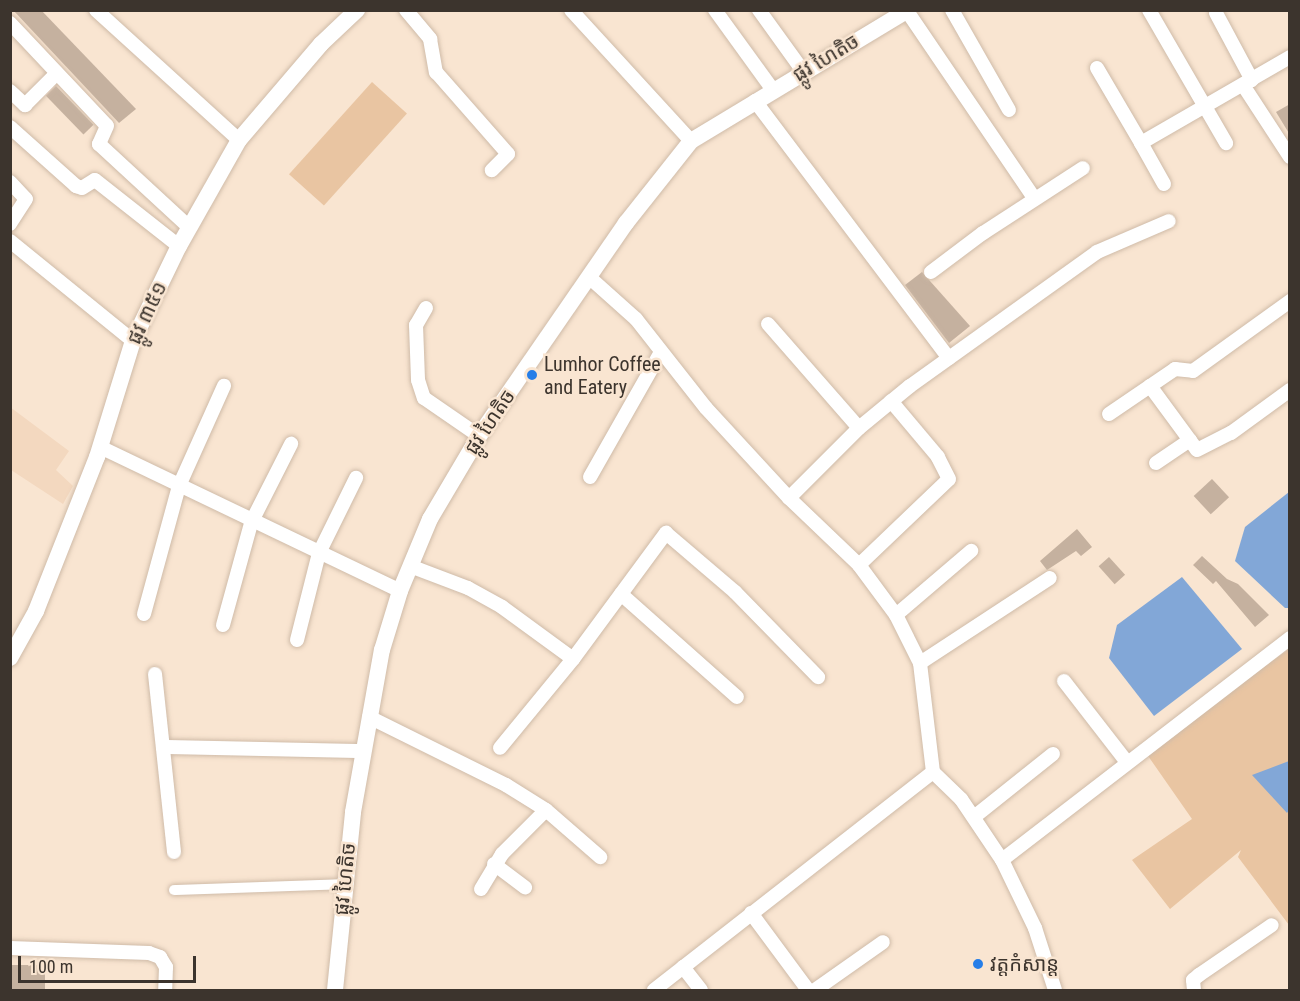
<!DOCTYPE html>
<html>
<head>
<meta charset="utf-8">
<style>
  body { margin:0 }
  #map { position:relative; width:1300px; height:1001px; overflow:hidden; background:#f9e5d1; font-family:"Roboto Condensed","Noto Sans Khmer",sans-serif }
  div>[style] { position:absolute }
  .built>* { inset:0; background:#f3d8bf }
  .green>* { inset:0; background:#e9c5a2; transform-origin:0 0 }
  .water>* { inset:0; background:#82a7d7 }
  .building>* { inset:0; background:#c5b19f; transform-origin:0 0 }
  .roads { filter:drop-shadow(0 0 2px #cfbba8) drop-shadow(0 0 2px #cfbba8) }
  .pedestrian>* { height:10px; margin:-5px; padding:0 5px; transform-origin:5px; border-radius:5px; background:#fff }
  .minor>* { height:14px; margin:-7px; padding:0 7px; transform-origin:7px; border-radius:7px; background:#fff }
  .tertiary>* { height:16px; margin:-8px; padding:0 8px; transform-origin:8px; border-radius:8px; background:#fff }
  .dots>* { width:16px; height:16px; translate:-50% -50%; box-sizing:border-box; border:3px solid #f9e5d1; border-radius:50% }
  span { translate:-50% -50%; white-space:nowrap; text-align:center; line-height:1.15; -webkit-text-stroke:5px #f9e5d1; paint-order:stroke }
  .street-label { font-size:20px; color:#3c342d }
  .poi-label { font-size:20px; color:#3c342d }
  .left { translate:0 -50%; text-align:left }
  .frame { position:absolute; inset:0; border:12px solid #3c342d; pointer-events:none }
  .scale { position:absolute; left:18px; top:956px; width:178px; height:27px; box-sizing:border-box; border:3px solid #3c342d; border-top:0; padding-left:8px; font-size:18px; line-height:21px; white-space:nowrap; color:#3c342d; -webkit-text-stroke:4px #f9e5d1; paint-order:stroke }
</style>
</head>
<body>
<div id="map">
  <div class="built">
    <div style="clip-path:polygon(10px 407px,69px 451px,56px 470px,73px 486px,63px 504px,11px 470px)"></div>
  </div>
  <div class="green">
    <div style="left:372px;top:82px;width:47px;height:124px;rotate:42deg"></div>
    <div style="clip-path:polygon(1289px 649px,1289px 925px,1238px 857px,1241px 850px,1170px 909px,1132px 860px,1192px 819px,1146px 753px)"></div>
  </div>
  <div class="water">
    <div style="clip-path:polygon(1289px 492px,1290px 608px,1285px 608px,1235px 561px,1245px 527px)"></div>
    <div style="clip-path:polygon(1182px 577px,1242px 649px,1154px 716px,1109px 658px,1117px 625px)"></div>
    <div style="clip-path:polygon(1289px 761px,1289px 810px,1287px 813px,1252px 775px)"></div>
  </div>
  <div class="building">
    <div style="clip-path:polygon(13px 10px,41px 10px,136px 109px,119px 123px)"></div>
    <div style="left:56px;top:86px;width:54px;height:14px;rotate:46deg"></div>
    <div style="clip-path:polygon(1290px 104px,1290px 135px,1276px 112px)"></div>
    <div style="clip-path:polygon(922px 272px,970px 326px,949px 343px,905px 285px)"></div>
    <div style="left:1212px;top:479px;width:25px;height:25px;rotate:47deg"></div>
    <div style="clip-path:polygon(1077px 529px,1092px 547px,1081px 556px,1076px 551px,1047px 570px,1040px 561px)"></div>
    <div style="clip-path:polygon(1202px 556px,1227px 579px,1238px 584px,1269px 615px,1255px 627px,1216px 581px,1213px 584px,1193px 565px)"></div>
    <div style="left:1109px;top:557px;width:24px;height:14px;rotate:48deg"></div>
    <div style="left:10px;top:965px;width:35px;height:25px"></div>
  </div>
  <div class="roads">
    <div class="pedestrian">
      <div style="left:174px;top:890px;width:169px;rotate:-2deg"></div>
    </div>
    <div class="minor">
      <div style="left:96px;top:10px;width:193px;rotate:42.3deg"></div>
      <div style="left:406px;top:10px;width:38px;rotate:50deg"></div>
      <div style="left:430px;top:39px;width:34px;rotate:80deg"></div>
      <div style="left:436px;top:72px;width:109px;rotate:48.7deg"></div>
      <div style="left:508px;top:154px;width:23px;rotate:135deg"></div>
      <div style="left:571px;top:10px;width:178px;rotate:47.5deg"></div>
      <div style="left:715px;top:10px;width:99px;rotate:54.1deg"></div>
      <div style="left:759px;top:10px;width:75px;rotate:54.2deg"></div>
      <div style="left:952px;top:10px;width:115px;rotate:60.3deg"></div>
      <div style="left:1149px;top:10px;width:154px;rotate:59.9deg"></div>
      <div style="left:907px;top:11px;width:227px;rotate:55.8deg"></div>
      <div style="left:1216px;top:13px;width:76px;rotate:61.8deg"></div>
      <div style="left:10px;top:23px;width:141px;rotate:46.7deg"></div>
      <div style="left:107px;top:126px;width:20px;rotate:114deg"></div>
      <div style="left:99px;top:144px;width:122px;rotate:42.7deg"></div>
      <div style="left:1097px;top:68px;width:87px;rotate:59.6deg"></div>
      <div style="left:1141px;top:143px;width:172px;rotate:-30deg"></div>
      <div style="left:1243px;top:85px;width:86px;rotate:56.9deg"></div>
      <div style="left:10px;top:91px;width:21px;rotate:43deg"></div>
      <div style="left:25px;top:105px;width:44px;rotate:-45deg"></div>
      <div style="left:755px;top:101px;width:322px;rotate:53deg"></div>
      <div style="left:10px;top:127px;width:89px;rotate:41.8deg"></div>
      <div style="left:76px;top:186px;width:6px;rotate:18deg"></div>
      <div style="left:82px;top:188px;width:15px;rotate:-32deg"></div>
      <div style="left:95px;top:180px;width:107px;rotate:38.2deg"></div>
      <div style="left:1141px;top:143px;width:47px;rotate:60.7deg"></div>
      <div style="left:10px;top:182px;width:23px;rotate:47deg"></div>
      <div style="left:26px;top:199px;width:30px;rotate:123deg"></div>
      <div style="left:10px;top:241px;width:159px;rotate:39.1deg"></div>
      <div style="left:931px;top:272px;width:65px;rotate:-36.9deg"></div>
      <div style="left:983px;top:233px;width:119px;rotate:-33deg"></div>
      <div style="left:589px;top:277px;width:63px;rotate:41.8deg"></div>
      <div style="left:636px;top:319px;width:113px;rotate:51.8deg"></div>
      <div style="left:706px;top:408px;width:122px;rotate:47.3deg"></div>
      <div style="left:789px;top:498px;width:97px;rotate:43.7deg"></div>
      <div style="left:859px;top:565px;width:62px;rotate:53.5deg"></div>
      <div style="left:896px;top:615px;width:54px;rotate:63.4deg"></div>
      <div style="left:920px;top:663px;width:110px;rotate:83.2deg"></div>
      <div style="left:933px;top:772px;width:39px;rotate:44deg"></div>
      <div style="left:961px;top:799px;width:73px;rotate:56.1deg"></div>
      <div style="left:1002px;top:860px;width:76px;rotate:64.1deg"></div>
      <div style="left:1035px;top:928px;width:65px;rotate:72.1deg"></div>
      <div style="left:426px;top:308px;width:20px;rotate:120deg"></div>
      <div style="left:416px;top:325px;width:55px;rotate:87.9deg"></div>
      <div style="left:418px;top:380px;width:19px;rotate:72deg"></div>
      <div style="left:424px;top:398px;width:67px;rotate:34.6deg"></div>
      <div style="left:768px;top:324px;width:138px;rotate:48.8deg"></div>
      <div style="left:1150px;top:386px;width:79px;rotate:53.7deg"></div>
      <div style="left:1197px;top:450px;width:38px;rotate:-27deg"></div>
      <div style="left:1231px;top:433px;width:73px;rotate:-36.1deg"></div>
      <div style="left:1109px;top:414px;width:80px;rotate:-34.3deg"></div>
      <div style="left:1175px;top:369px;width:18px;rotate:6deg"></div>
      <div style="left:1193px;top:371px;width:120px;rotate:-35.8deg"></div>
      <div style="left:100px;top:447px;width:333px;rotate:25.6deg"></div>
      <div style="left:1156px;top:463px;width:41px;rotate:-34.1deg"></div>
      <div style="left:590px;top:477px;width:142px;rotate:-60.4deg"></div>
      <div style="left:789px;top:498px;width:99px;rotate:-45deg"></div>
      <div style="left:859px;top:428px;width:66px;rotate:-39.5deg"></div>
      <div style="left:910px;top:386px;width:230px;rotate:-35.6deg"></div>
      <div style="left:1097px;top:252px;width:78px;rotate:-23.3deg"></div>
      <div style="left:859px;top:565px;width:124px;rotate:-43.7deg"></div>
      <div style="left:949px;top:479px;width:25px;rotate:-117deg"></div>
      <div style="left:938px;top:457px;width:73px;rotate:-130deg"></div>
      <div style="left:410px;top:566px;width:62px;rotate:20.8deg"></div>
      <div style="left:468px;top:588px;width:39px;rotate:29deg"></div>
      <div style="left:502px;top:607px;width:88px;rotate:36.2deg"></div>
      <div style="left:573px;top:659px;width:115px;rotate:129.4deg"></div>
      <div style="left:621px;top:594px;width:155px;rotate:41.6deg"></div>
      <div style="left:144px;top:614px;width:133px;rotate:-74.7deg"></div>
      <div style="left:179px;top:486px;width:110px;rotate:-65.8deg"></div>
      <div style="left:896px;top:615px;width:99px;rotate:-40.5deg"></div>
      <div style="left:223px;top:625px;width:106px;rotate:-74.6deg"></div>
      <div style="left:251px;top:523px;width:89px;rotate:-63.1deg"></div>
      <div style="left:297px;top:640px;width:90px;rotate:-75.8deg"></div>
      <div style="left:319px;top:553px;width:84px;rotate:-63.7deg"></div>
      <div style="left:573px;top:659px;width:157px;rotate:-53.6deg"></div>
      <div style="left:666px;top:533px;width:91px;rotate:40.5deg"></div>
      <div style="left:735px;top:592px;width:119px;rotate:45.7deg"></div>
      <div style="left:920px;top:663px;width:155px;rotate:-33.2deg"></div>
      <div style="left:155px;top:674px;width:179px;rotate:83.9deg"></div>
      <div style="left:1064px;top:681px;width:101px;rotate:52.2deg"></div>
      <div style="left:369px;top:717px;width:153px;rotate:26.4deg"></div>
      <div style="left:506px;top:785px;width:47px;rotate:32deg"></div>
      <div style="left:546px;top:810px;width:72px;rotate:41deg"></div>
      <div style="left:163px;top:747px;width:199px;rotate:1.2deg"></div>
      <div style="left:974px;top:817px;width:101px;rotate:-38.6deg"></div>
      <div style="left:1002px;top:860px;width:364px;rotate:-37.6deg"></div>
      <div style="left:494px;top:864px;width:39px;rotate:37deg"></div>
      <div style="left:481px;top:889px;width:41px;rotate:-59deg"></div>
      <div style="left:502px;top:854px;width:62px;rotate:-45deg"></div>
      <div style="left:751px;top:913px;width:96px;rotate:53.5deg"></div>
      <div style="left:10px;top:948px;width:139px;rotate:2.1deg"></div>
      <div style="left:149px;top:953px;width:12px;rotate:20deg"></div>
      <div style="left:160px;top:957px;width:12px;rotate:59deg"></div>
      <div style="left:166px;top:967px;width:23px;rotate:92deg"></div>
      <div style="left:683px;top:967px;width:29px;rotate:52deg"></div>
      <div style="left:654px;top:990px;width:354px;rotate:-38deg"></div>
      <div style="left:815px;top:990px;width:83px;rotate:-35.2deg"></div>
      <div style="left:1194px;top:990px;width:10px;rotate:-96deg"></div>
      <div style="left:1193px;top:980px;width:8px;rotate:-40deg"></div>
      <div style="left:1199px;top:975px;width:88px;rotate:-34.4deg"></div>
    </div>
    <div class="tertiary">
      <div style="left:10px;top:658px;width:54px;rotate:-61deg"></div>
      <div style="left:36px;top:611px;width:166px;rotate:-68.4deg"></div>
      <div style="left:97px;top:457px;width:121px;rotate:-72.8deg"></div>
      <div style="left:133px;top:341px;width:106px;rotate:-64.2deg"></div>
      <div style="left:179px;top:246px;width:122px;rotate:-60.5deg"></div>
      <div style="left:239px;top:140px;width:126px;rotate:-49.5deg"></div>
      <div style="left:321px;top:44px;width:50px;rotate:-43.4deg"></div>
      <div style="left:335px;top:990px;width:179px;rotate:-84.2deg"></div>
      <div style="left:353px;top:812px;width:165px;rotate:-79.9deg"></div>
      <div style="left:382px;top:650px;width:62px;rotate:-73deg"></div>
      <div style="left:400px;top:591px;width:78px;rotate:-67.4deg"></div>
      <div style="left:430px;top:519px;width:96px;rotate:-59.4deg"></div>
      <div style="left:479px;top:436px;width:259px;rotate:-55.4deg"></div>
      <div style="left:626px;top:223px;width:105px;rotate:-51.6deg"></div>
      <div style="left:691px;top:141px;width:253px;rotate:-31.1deg"></div>
    </div>
  </div>
  <div class="dots">
    <div style="left:532px;top:375px;background:#267ee8"></div>
    <div style="left:978px;top:964px;background:#267ee8"></div>
  </div>
  <div class="street-label">
    <span style="left:826px;top:58px;rotate:-31deg">ផ្លូវ ហៃតិច</span>
    <span style="left:147px;top:313px;rotate:-65deg">ផ្លូវ ៣៥១</span>
    <span style="left:490px;top:422px;rotate:-56deg">ផ្លូវ ហៃតិច</span>
    <span style="left:345px;top:879px;rotate:-84deg">ផ្លូវ ហៃតិច</span>
  </div>
  <div class="poi-label">
    <span class="left" style="left:544px;top:376px">Lumhor Coffee<br>and Eatery</span>
    <span class="left" style="left:990px;top:964px">វត្តកំសាន្ត</span>
  </div>
  <div class="frame"></div>
  <div class="scale">100 m</div>
</div>
</body>
</html>
